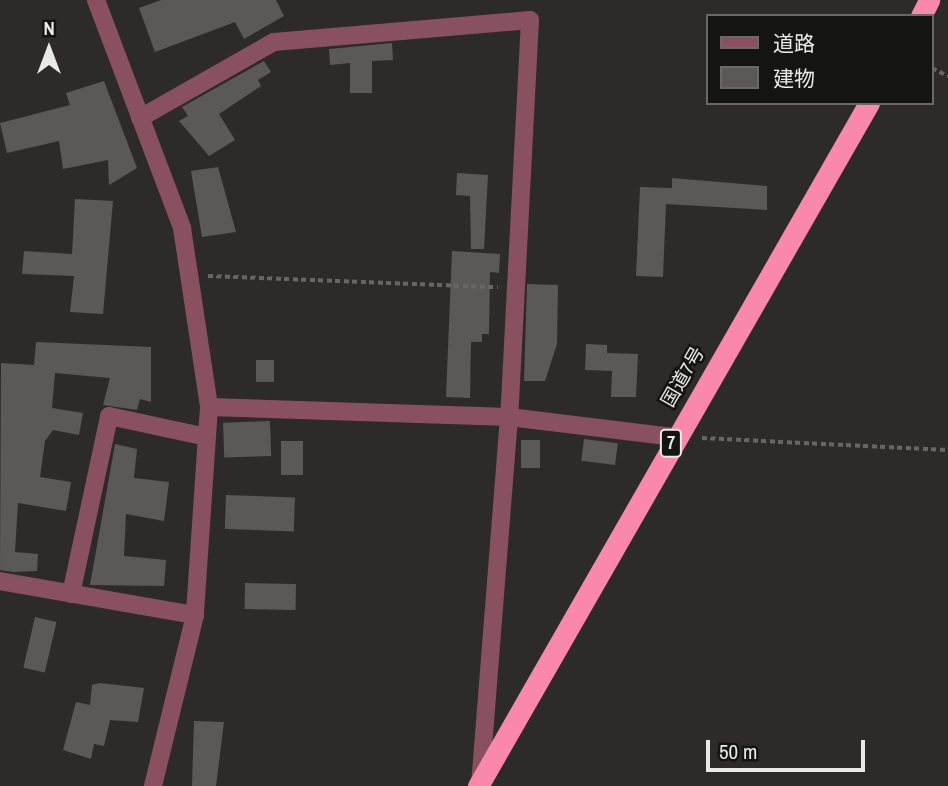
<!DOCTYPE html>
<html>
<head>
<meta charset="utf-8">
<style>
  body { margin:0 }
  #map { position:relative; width:948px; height:786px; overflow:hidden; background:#2d2b29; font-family:"Archivo Narrow","Noto Sans JP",sans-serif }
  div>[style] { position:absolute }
  .building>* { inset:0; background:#5b5957; transform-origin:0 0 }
  .path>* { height:3.5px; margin-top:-1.75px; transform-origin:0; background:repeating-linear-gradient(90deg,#676664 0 5px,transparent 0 8.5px) }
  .minor>* { height:18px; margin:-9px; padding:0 9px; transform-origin:9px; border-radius:9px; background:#895060 }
  .highway>* { height:21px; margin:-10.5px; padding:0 10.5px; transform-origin:10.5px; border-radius:10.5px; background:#f988aa }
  span { translate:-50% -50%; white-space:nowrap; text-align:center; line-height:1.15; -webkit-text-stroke:5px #141413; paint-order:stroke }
  .shield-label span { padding:2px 5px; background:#141413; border:2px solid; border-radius:5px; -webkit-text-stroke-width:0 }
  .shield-label { font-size:18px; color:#e9e9e7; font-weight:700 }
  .street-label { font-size:19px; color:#e9e9e7 }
  .legend { position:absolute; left:706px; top:14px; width:228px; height:91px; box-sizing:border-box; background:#141413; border:2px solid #696968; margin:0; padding:9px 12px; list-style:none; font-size:21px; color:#e9e9e7 }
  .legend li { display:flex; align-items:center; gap:14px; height:35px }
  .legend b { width:35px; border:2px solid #696968 }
  .north { position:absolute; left:14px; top:14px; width:70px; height:70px; -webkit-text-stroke:5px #141413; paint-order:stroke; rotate:0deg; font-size:19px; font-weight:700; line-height:28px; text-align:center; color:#e9e9e7 }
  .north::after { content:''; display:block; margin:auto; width:24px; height:32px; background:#e9e9e7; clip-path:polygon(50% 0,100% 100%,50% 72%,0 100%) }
  .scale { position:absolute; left:706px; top:740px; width:159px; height:32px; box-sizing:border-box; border:4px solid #e9e9e7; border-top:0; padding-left:9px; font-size:21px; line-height:24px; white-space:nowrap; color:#e9e9e7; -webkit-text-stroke:5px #141413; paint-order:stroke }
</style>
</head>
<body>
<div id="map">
  <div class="building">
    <div style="clip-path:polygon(161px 0,276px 0,284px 16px,244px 39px,235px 22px,155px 52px,139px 8px)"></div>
    <div style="clip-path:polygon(392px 43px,393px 60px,372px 61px,372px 93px,350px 93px,350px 63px,330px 65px,329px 49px)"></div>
    <div style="clip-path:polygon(264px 61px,271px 72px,258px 80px,261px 86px,219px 114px,235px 140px,209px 156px,179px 121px,188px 116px,182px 107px)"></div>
    <div style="clip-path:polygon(104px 81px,137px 168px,109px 185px,108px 160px,63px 169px,59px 141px,7px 153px,0 123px,70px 105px,66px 93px)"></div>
    <div style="clip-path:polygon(218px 167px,236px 232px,202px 237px,191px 171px)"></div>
    <div style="clip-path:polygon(457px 173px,488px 175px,484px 249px,471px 249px,470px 196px,456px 195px)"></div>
    <div style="clip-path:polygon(672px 178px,767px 186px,767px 210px,666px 204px,663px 277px,636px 276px,640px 187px,672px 188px)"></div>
    <div style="clip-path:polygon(75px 199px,113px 201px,103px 314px,70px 312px,74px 276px,22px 274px,24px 251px,72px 254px)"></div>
    <div style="clip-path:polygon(452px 251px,500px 254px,499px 273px,490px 272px,489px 334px,482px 334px,482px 342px,471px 342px,470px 398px,446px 397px)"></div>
    <div style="clip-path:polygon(527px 284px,558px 285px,557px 344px,545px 381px,524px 381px)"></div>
    <div style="clip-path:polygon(36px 342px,151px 347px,151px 402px,140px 399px,137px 410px,103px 405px,110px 378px,55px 373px,52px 408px,83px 413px,79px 435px,53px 430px,45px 441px,40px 477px,71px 482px,66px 511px,18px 503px,15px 552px,38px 554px,37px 571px,14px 572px,0 570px,1px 363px,34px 365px)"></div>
    <div style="clip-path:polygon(586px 344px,607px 345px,607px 353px,638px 354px,636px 397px,611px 397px,612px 371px,585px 370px)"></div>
    <div style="left:256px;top:360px;width:18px;height:22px"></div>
    <div style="left:270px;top:421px;width:35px;height:47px;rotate:88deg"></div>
    <div style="left:584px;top:439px;width:34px;height:22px;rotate:7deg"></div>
    <div style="left:521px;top:440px;width:19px;height:28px"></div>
    <div style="left:281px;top:441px;width:22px;height:34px"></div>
    <div style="clip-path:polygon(115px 444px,137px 449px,134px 478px,169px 482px,164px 521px,126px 514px,124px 556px,166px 560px,164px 586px,90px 585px)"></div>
    <div style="left:226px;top:495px;width:69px;height:34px;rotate:2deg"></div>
    <div style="left:245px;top:583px;width:51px;height:26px;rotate:1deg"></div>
    <div style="left:35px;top:617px;width:22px;height:52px;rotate:13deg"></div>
    <div style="clip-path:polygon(100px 683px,144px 688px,138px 722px,110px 720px,104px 746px,94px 744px,91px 759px,63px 750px,76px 702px,90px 705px,92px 685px)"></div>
    <div style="clip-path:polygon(194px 721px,224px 722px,216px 786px,192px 786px)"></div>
  </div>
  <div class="path">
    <div style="left:932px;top:68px;width:18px;rotate:27deg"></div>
    <div style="left:208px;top:276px;width:290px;rotate:2.2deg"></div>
    <div style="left:702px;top:438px;width:246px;rotate:2.8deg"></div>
  </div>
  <div class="minor">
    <div style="left:96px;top:0;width:244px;rotate:69.3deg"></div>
    <div style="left:182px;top:228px;width:181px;rotate:81.4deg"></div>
    <div style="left:209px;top:407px;width:208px;rotate:93.9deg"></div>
    <div style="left:195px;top:615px;width:176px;rotate:103.8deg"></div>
    <div style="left:140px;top:118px;width:154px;rotate:-29.6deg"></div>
    <div style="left:274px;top:42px;width:257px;rotate:-4.9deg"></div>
    <div style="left:530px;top:20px;width:398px;rotate:93deg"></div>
    <div style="left:509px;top:417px;width:366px;rotate:94.5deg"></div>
    <div style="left:209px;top:407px;width:300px;rotate:1.9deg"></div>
    <div style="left:509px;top:417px;width:167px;rotate:6.9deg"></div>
    <div style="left:0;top:581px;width:198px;rotate:9.9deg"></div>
    <div style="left:71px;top:594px;width:182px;rotate:-77.9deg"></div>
    <div style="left:109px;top:416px;width:100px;rotate:12.1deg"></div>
  </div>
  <div class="highway">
    <div style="left:921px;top:16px;width:18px;rotate:-63deg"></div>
    <div style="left:478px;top:786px;width:787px;rotate:-60.21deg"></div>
  </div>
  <div class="shield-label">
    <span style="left:671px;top:443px">7</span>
  </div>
  <div class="street-label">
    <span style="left:683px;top:377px;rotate:-60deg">国道7号</span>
  </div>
  <ul class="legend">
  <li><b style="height:9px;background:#895060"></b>道路</li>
  <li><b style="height:19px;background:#5b5957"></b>建物</li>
  </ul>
  <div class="north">N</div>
  <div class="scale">50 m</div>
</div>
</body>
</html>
